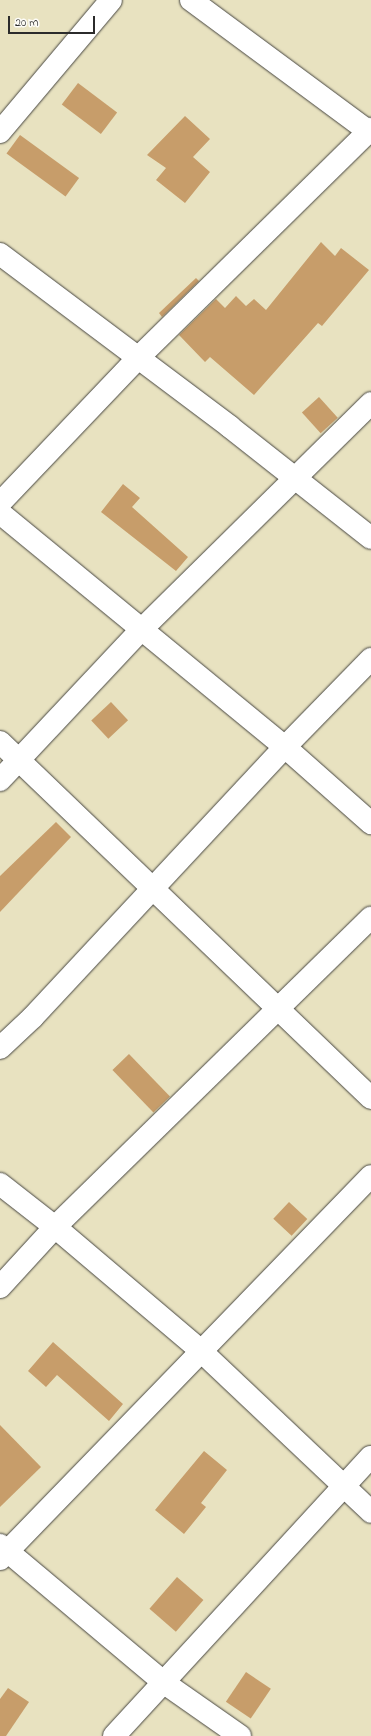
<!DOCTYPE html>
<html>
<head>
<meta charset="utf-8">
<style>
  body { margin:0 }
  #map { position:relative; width:371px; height:1736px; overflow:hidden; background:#e8e2c0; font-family:"Indie Flower",sans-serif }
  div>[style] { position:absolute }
  .building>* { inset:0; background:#c79d6a; transform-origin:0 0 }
  .roads { filter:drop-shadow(0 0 1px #474641) drop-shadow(0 0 1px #474641) }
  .minor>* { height:22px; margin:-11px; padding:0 11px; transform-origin:11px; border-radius:11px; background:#fff }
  span { translate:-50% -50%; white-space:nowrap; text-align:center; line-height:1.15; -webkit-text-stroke:3.5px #fdfcf7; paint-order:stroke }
  .scale { position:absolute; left:8px; top:16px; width:87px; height:18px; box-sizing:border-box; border:2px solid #2b2b2b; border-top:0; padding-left:5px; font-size:12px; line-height:14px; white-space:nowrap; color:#2b2b2b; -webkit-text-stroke:3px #fdfcf7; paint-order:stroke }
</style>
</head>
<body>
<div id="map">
  <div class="building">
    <div style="left:78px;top:83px;width:49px;height:27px;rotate:37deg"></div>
    <div style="clip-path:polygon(185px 116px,210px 139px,193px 157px,210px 172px,185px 203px,156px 180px,166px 168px,147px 155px)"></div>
    <div style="left:20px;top:135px;width:73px;height:23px;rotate:36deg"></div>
    <div style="clip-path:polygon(321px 242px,335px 256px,341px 248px,369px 270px,322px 326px,318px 323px,254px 395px,210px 357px,205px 362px,179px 335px,216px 299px,225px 308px,236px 296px,246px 306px,254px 299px,266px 310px)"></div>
    <div style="clip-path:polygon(196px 278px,199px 281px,162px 317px,159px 313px)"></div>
    <div style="left:319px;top:397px;width:28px;height:23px;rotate:48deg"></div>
    <div style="clip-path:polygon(123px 484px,140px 498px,132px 507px,188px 557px,176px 571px,101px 512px)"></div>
    <div style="left:111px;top:702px;width:25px;height:27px;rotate:47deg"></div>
    <div style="clip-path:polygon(56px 822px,71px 837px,0 912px,0 876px)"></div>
    <div style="left:129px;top:1054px;width:59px;height:23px;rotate:46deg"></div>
    <div style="left:289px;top:1202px;width:25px;height:23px;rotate:43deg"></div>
    <div style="clip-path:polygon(53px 1342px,123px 1404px,109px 1421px,57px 1375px,46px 1387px,28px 1371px)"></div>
    <div style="clip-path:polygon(0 1425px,41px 1467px,0 1507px)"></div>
    <div style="clip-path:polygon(204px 1451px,227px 1470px,201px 1503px,206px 1507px,184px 1534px,155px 1510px)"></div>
    <div style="left:177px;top:1577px;width:35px;height:42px;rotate:41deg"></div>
    <div style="left:246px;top:1672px;width:30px;height:36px;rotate:34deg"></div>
    <div style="clip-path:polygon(8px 1688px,29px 1702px,6px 1736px,0 1736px,0 1699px)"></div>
  </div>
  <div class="roads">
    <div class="minor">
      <div style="left:191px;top:0;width:224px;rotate:36.5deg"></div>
      <div style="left:0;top:132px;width:172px;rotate:-49.9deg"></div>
      <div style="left:0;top:254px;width:288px;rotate:36.9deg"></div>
      <div style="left:230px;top:427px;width:179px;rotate:38.2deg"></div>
      <div style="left:0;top:503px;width:200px;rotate:-46.4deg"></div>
      <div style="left:138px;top:358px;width:327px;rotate:-44.5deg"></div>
      <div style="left:0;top:513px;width:369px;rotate:39.4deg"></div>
      <div style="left:285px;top:747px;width:115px;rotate:41.5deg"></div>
      <div style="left:0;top:742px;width:514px;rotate:43.82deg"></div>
      <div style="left:0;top:780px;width:206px;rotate:-46.8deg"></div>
      <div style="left:141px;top:630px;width:323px;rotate:-44.6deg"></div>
      <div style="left:0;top:1048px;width:45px;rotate:-43.2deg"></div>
      <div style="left:33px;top:1017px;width:369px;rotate:-47deg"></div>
      <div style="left:285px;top:747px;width:123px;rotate:-45.7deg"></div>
      <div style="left:0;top:1184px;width:70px;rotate:38deg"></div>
      <div style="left:55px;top:1227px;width:442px;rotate:-44.4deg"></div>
      <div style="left:0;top:1287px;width:81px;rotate:-47.5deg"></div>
      <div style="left:55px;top:1227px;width:192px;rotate:40.3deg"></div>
      <div style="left:201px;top:1351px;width:234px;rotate:43.4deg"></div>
      <div style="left:0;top:1545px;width:213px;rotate:40deg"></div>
      <div style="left:163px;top:1682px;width:94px;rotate:35deg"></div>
      <div style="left:0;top:1559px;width:533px;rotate:-45.91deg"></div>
      <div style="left:114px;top:1736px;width:379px;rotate:-47.4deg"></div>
    </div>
  </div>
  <div class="scale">20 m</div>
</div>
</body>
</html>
